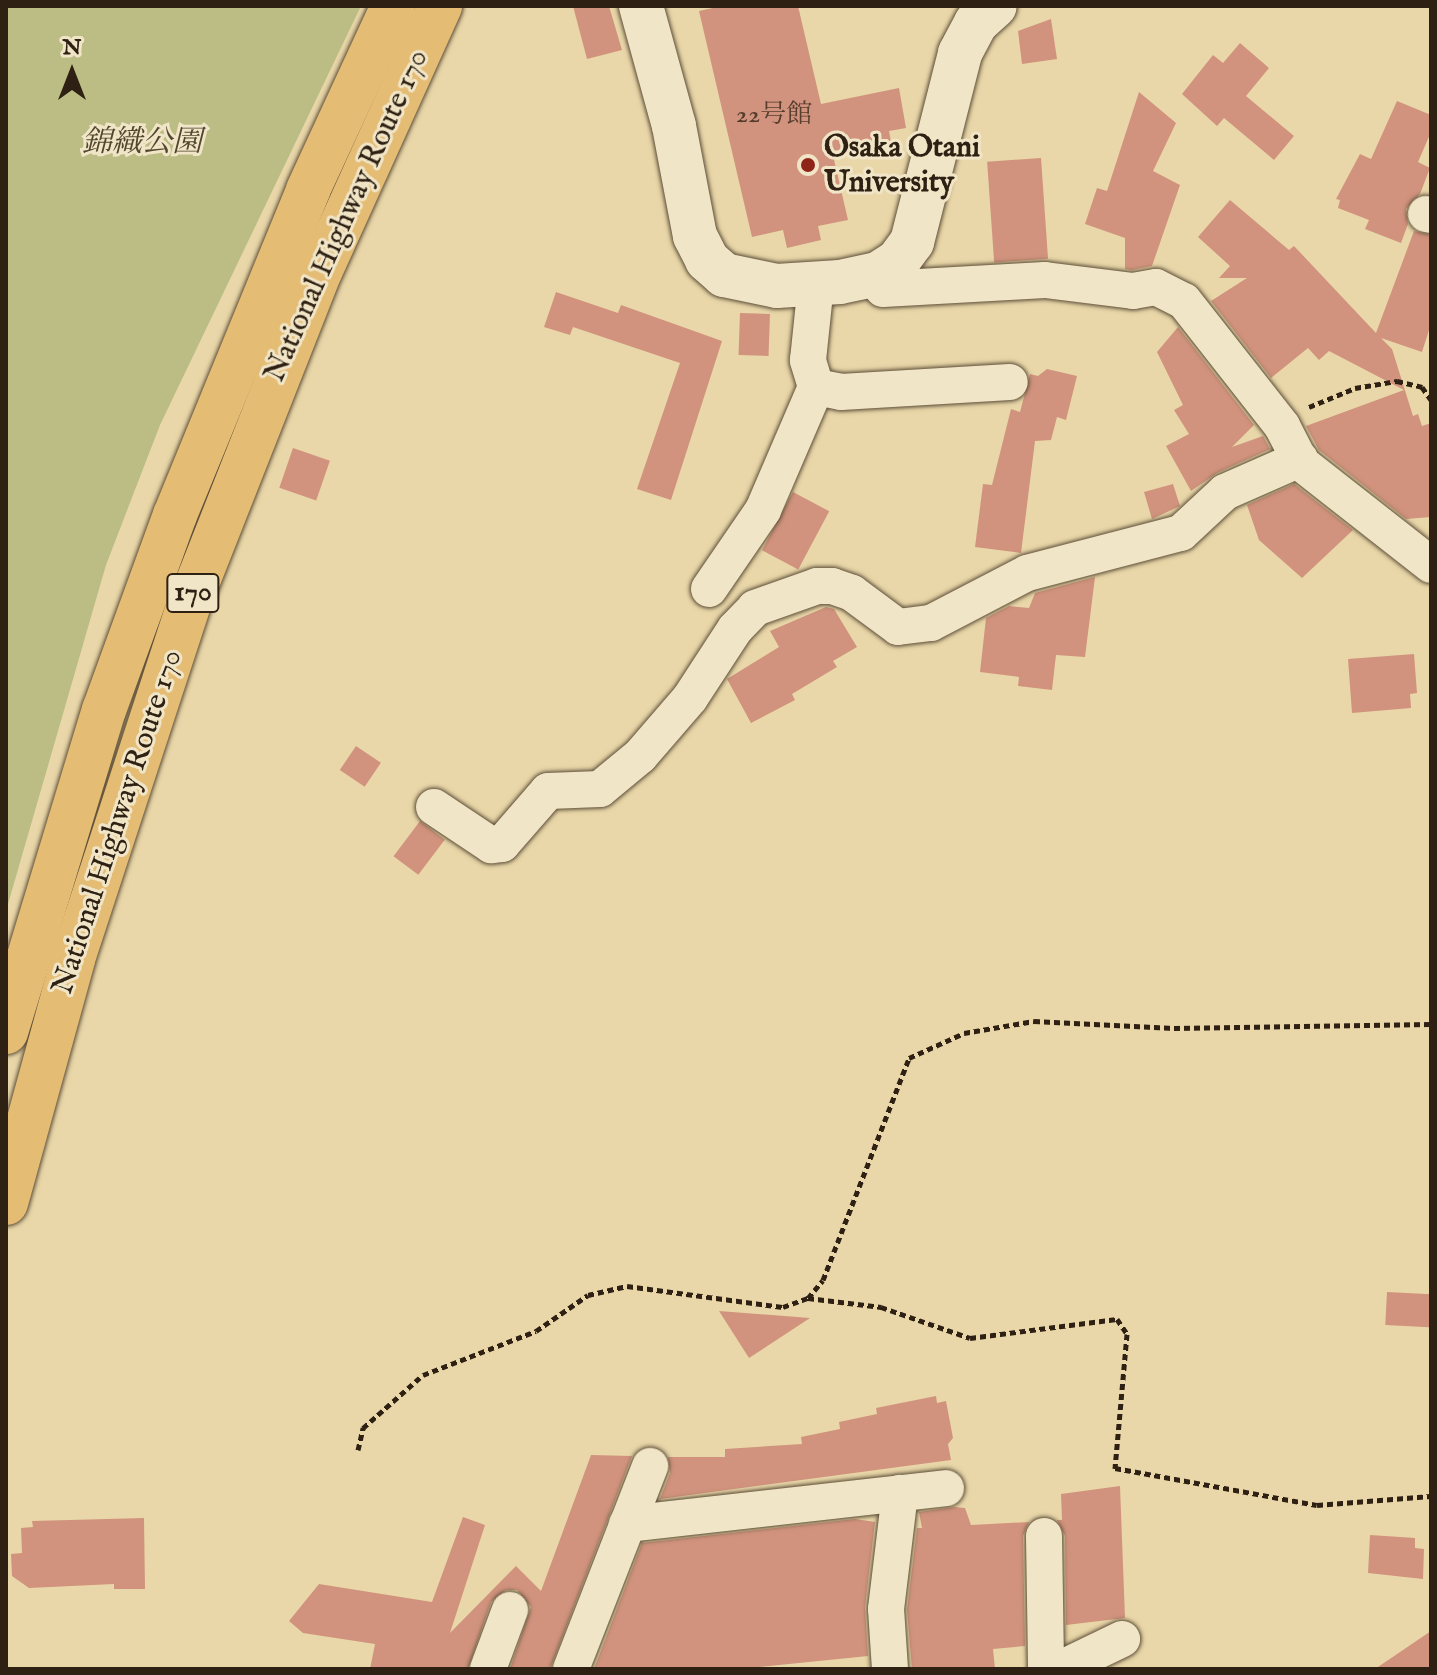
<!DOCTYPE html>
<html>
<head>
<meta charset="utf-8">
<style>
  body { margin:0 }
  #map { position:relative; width:1437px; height:1675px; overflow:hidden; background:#e9d7a9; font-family:"IM FELL English","Noto Serif JP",serif }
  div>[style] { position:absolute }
  .green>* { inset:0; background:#bbbd85 }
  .building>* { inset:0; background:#d1937d; transform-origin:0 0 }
  .path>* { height:5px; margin-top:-2.5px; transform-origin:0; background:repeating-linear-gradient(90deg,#2e2012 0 6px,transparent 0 10px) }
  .roads { filter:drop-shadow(0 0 2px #5d4e38) drop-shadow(0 0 2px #5d4e38) }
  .minor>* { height:36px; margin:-18px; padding:0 18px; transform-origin:18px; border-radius:18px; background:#f1e5c7 }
  .tertiary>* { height:44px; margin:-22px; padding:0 22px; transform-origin:22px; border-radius:22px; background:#f1e5c7 }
  .trunk>* { height:44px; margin:-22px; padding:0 22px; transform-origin:22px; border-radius:22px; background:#e4bc74 }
  .dots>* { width:22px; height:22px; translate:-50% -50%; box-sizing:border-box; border:4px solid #f1e5c7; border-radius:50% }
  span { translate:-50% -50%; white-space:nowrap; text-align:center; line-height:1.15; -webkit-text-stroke:6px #f1e5c7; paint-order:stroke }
  .number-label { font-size:26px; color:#573d2d }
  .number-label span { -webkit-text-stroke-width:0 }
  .shield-label span { padding:2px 6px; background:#f1e5c7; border:2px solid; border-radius:6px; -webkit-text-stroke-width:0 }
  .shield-label { font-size:28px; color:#2e2012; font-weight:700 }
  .park-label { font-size:30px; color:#51472f; font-style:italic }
  .poi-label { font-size:30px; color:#2e2012; font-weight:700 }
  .left { translate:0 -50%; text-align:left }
  .street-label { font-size:30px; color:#2e2012 }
  .frame { position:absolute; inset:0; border:8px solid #2e2012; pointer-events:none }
  .north { position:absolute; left:32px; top:32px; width:80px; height:80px; -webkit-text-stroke:6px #f1e5c7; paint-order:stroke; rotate:0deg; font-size:22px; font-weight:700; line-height:32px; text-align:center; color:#2e2012 }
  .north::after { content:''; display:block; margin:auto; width:28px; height:36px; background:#2e2012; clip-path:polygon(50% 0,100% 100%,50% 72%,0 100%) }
</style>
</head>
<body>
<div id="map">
  <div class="green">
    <div style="clip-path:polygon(6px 6px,361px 6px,160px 425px,106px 565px,6px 911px)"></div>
  </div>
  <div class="building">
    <div style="clip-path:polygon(573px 6px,609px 6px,622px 50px,587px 59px)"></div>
    <div style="clip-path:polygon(722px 6px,798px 6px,821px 104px,899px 88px,906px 128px,889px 131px,891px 142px,832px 151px,848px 220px,818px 226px,821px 240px,787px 248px,783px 230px,752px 237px,699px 11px)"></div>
    <div style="clip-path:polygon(1051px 19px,1057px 59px,1022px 64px,1018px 31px)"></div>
    <div style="clip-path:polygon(1240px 43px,1269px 68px,1246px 96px,1294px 136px,1274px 160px,1224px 118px,1217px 126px,1182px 94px,1213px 55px,1223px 63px)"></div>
    <div style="clip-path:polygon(1139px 92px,1176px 123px,1153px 171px,1180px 185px,1152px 266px,1132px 270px,1125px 269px,1125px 238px,1085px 224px,1097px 188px,1107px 191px)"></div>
    <div style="clip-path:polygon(1397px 101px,1431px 115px,1431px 132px,1418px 162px,1430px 168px,1420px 194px,1406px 209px,1408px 224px,1401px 243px,1365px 229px,1369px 220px,1338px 208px,1340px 200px,1336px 199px,1360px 154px,1371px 159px)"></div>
    <div style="left:1041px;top:158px;width:101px;height:54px;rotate:86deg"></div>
    <div style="clip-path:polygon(1230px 200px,1289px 250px,1294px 246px,1376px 333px,1414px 231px,1431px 235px,1431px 324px,1422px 352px,1381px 338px,1392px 349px,1413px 416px,1418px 414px,1422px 426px,1431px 423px,1431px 517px,1406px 519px,1319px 450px,1306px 426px,1404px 390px,1329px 351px,1319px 360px,1308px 348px,1271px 378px,1211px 301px,1247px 278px,1219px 278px,1230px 266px,1198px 237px)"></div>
    <div style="clip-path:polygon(556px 292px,618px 313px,621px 305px,722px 341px,671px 500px,637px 489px,680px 363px,573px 327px,570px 335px,544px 327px)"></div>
    <div style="left:740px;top:313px;width:30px;height:42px;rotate:2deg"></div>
    <div style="clip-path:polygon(1178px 327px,1254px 425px,1232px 447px,1263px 436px,1270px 449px,1217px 473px,1191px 491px,1166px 446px,1189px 434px,1174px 410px,1183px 405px,1157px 352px)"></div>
    <div style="clip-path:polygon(1047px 369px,1077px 376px,1066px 420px,1057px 417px,1051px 440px,1035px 441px,1021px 553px,975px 547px,983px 484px,992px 485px,1011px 409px,1020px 412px,1030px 374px,1038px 376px)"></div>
    <div style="left:293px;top:448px;width:39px;height:42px;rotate:19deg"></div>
    <div style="clip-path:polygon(1173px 484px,1180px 506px,1152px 519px,1144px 492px)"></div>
    <div style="clip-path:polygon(1294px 484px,1353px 530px,1302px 578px,1259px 540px,1247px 505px)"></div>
    <div style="left:793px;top:492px;width:41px;height:66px;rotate:28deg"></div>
    <div style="clip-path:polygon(1095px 577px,1085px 657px,1056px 655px,1052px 690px,1018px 686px,1019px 677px,980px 672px,986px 618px,1009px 606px,1029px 608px,1035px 593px)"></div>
    <div style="clip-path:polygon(826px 607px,834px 609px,857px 647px,833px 661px,837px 667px,792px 694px,795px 700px,751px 723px,727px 679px,779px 647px,770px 631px)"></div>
    <div style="clip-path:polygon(1414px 654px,1417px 693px,1410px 694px,1411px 708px,1352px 713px,1348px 659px)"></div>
    <div style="left:356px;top:746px;width:30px;height:29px;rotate:34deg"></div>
    <div style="left:420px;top:821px;width:31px;height:44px;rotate:37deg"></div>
    <div style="left:1387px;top:1292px;width:44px;height:33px;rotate:3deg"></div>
    <div style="clip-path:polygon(719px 1311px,810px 1318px,749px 1358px)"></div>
    <div style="clip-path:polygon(936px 1396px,937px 1403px,946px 1401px,953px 1438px,948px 1444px,951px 1460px,660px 1499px,670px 1473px,668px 1457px,725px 1457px,725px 1449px,802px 1444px,801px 1437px,840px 1429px,839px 1422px,877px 1414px,876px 1408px)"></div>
    <div style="clip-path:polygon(591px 1455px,632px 1456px,550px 1669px,510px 1669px,531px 1607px,517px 1590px,506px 1590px,491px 1602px,468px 1669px,370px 1669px,375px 1644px,303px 1633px,289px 1621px,319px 1584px,432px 1602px,463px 1517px,485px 1525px,450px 1633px,516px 1566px,541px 1591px)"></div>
    <div style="clip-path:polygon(1120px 1486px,1125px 1618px,1066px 1625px,1065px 1536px,1057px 1520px,1062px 1520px,1061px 1494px)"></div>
    <div style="clip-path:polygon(954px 1507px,965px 1508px,971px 1525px,1029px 1522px,1023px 1536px,1025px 1646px,993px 1649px,995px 1669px,912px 1669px,907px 1610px,917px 1528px,922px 1528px,919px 1512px)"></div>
    <div style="clip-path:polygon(144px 1518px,145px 1589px,114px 1589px,114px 1584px,29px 1588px,12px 1576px,11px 1554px,22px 1553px,21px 1528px,33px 1527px,32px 1521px)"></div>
    <div style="clip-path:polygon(855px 1519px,875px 1522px,865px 1607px,868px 1656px,739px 1669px,594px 1669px,642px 1543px)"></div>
    <div style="clip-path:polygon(1370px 1535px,1415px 1538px,1415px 1548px,1424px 1549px,1423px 1579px,1368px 1573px)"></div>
    <div style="clip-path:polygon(1431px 1631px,1431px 1669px,1375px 1669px)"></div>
  </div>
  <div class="path">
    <div style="left:1309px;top:407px;width:50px;rotate:-22.4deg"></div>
    <div style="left:1355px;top:388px;width:43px;rotate:-9.5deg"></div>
    <div style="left:1397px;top:381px;width:26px;rotate:13deg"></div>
    <div style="left:1422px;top:387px;width:16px;rotate:55deg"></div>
    <div style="left:808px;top:1298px;width:74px;rotate:7deg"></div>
    <div style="left:881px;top:1307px;width:94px;rotate:19.2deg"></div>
    <div style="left:970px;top:1338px;width:148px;rotate:-7.4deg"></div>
    <div style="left:1117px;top:1319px;width:18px;rotate:56deg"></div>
    <div style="left:1127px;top:1334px;width:135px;rotate:95.1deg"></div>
    <div style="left:1115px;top:1468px;width:205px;rotate:10.4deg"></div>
    <div style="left:1317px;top:1505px;width:114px;rotate:-4.5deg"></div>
    <div style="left:358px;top:1450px;width:23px;rotate:-77deg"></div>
    <div style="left:363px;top:1428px;width:80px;rotate:-41.5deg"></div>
    <div style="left:423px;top:1375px;width:121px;rotate:-21.3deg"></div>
    <div style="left:536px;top:1331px;width:63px;rotate:-34.7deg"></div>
    <div style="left:588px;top:1295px;width:40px;rotate:-13deg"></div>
    <div style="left:627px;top:1286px;width:157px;rotate:7.7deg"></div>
    <div style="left:783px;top:1307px;width:27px;rotate:-20deg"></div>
    <div style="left:808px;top:1298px;width:23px;rotate:-50deg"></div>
    <div style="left:823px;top:1280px;width:238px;rotate:-68.8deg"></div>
    <div style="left:909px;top:1058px;width:60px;rotate:-24.4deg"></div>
    <div style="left:964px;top:1033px;width:71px;rotate:-9.7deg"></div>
    <div style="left:1034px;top:1021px;width:140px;rotate:2.9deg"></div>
    <div style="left:1174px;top:1028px;width:257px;rotate:-0.9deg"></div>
  </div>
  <div class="roads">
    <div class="minor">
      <div style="left:1426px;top:214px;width:5px;rotate:11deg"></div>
      <div style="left:871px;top:275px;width:18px;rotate:49deg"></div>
      <div style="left:883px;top:289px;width:162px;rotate:-3.2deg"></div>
      <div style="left:1045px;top:280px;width:89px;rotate:7.1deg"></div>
      <div style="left:1133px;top:291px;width:23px;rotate:-10deg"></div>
      <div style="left:1156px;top:287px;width:31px;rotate:27deg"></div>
      <div style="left:1184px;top:301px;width:159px;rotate:51.9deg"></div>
      <div style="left:1282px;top:426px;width:42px;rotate:62.8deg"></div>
      <div style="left:1301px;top:463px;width:165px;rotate:38.1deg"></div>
      <div style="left:816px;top:387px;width:25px;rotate:11deg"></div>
      <div style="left:841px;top:392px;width:169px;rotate:-3.4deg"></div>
      <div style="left:709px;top:589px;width:96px;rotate:-55.6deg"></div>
      <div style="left:763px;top:510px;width:134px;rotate:-66.7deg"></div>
      <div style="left:816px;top:387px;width:28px;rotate:-107deg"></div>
      <div style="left:808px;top:360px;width:76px;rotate:-84deg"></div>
      <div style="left:434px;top:807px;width:69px;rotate:33.7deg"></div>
      <div style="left:491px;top:845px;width:11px;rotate:-5deg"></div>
      <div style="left:502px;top:844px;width:70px;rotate:-49deg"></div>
      <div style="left:548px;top:791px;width:52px;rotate:-2.2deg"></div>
      <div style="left:600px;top:789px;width:52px;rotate:-39.5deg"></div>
      <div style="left:640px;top:756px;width:77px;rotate:-49.2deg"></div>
      <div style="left:690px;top:698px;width:82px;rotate:-56.9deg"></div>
      <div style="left:735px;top:629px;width:29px;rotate:-46deg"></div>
      <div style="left:755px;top:608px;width:66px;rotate:-19.5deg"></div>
      <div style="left:817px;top:586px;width:15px"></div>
      <div style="left:832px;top:586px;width:21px;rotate:19deg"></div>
      <div style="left:852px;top:593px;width:57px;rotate:36.5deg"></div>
      <div style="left:898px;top:627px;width:33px;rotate:-7deg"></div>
      <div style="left:931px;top:623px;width:108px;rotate:-27.5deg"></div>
      <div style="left:1027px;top:573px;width:159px;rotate:-14.6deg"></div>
      <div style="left:1181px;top:533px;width:60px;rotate:-43deg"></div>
      <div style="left:1225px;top:492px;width:82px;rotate:-23.7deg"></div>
      <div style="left:627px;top:1524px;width:321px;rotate:-6.4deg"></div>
      <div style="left:1044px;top:1536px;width:133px;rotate:89.1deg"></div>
      <div style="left:488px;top:1669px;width:63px;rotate:-69.6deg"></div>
      <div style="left:571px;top:1669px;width:218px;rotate:-68.7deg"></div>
      <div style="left:890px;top:1669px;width:60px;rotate:-93.8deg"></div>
      <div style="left:886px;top:1609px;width:117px;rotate:-83.1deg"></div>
      <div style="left:1060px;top:1669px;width:69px;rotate:-25.8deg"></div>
    </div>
    <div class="tertiary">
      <div style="left:641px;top:6px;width:124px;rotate:74.6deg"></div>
      <div style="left:674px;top:126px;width:112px;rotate:79.2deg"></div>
      <div style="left:695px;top:236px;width:27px;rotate:63deg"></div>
      <div style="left:707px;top:260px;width:23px;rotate:41deg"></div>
      <div style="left:724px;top:275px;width:54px;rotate:11.7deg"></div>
      <div style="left:777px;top:286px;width:63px;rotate:-3.6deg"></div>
      <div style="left:840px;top:282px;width:39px;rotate:-12deg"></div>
      <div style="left:878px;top:274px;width:24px;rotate:-33deg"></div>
      <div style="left:898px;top:261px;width:24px;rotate:-54deg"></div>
      <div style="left:912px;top:242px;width:195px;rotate:-75.7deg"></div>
      <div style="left:960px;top:53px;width:34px;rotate:-62deg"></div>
      <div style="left:976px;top:23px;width:25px;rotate:-42deg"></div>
    </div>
    <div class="trunk">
      <div style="left:6px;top:1032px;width:337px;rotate:-73.1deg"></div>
      <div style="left:104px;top:710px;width:208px;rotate:-70deg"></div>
      <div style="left:175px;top:515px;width:351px;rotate:-67.7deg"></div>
      <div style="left:308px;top:190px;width:203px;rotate:-65.2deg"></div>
      <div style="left:6px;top:1203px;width:253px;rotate:-74.6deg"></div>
      <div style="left:73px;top:959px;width:379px;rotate:-71.9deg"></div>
      <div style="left:191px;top:599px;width:352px;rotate:-68.5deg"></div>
      <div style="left:320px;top:272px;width:292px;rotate:-65.7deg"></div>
    </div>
  </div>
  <div class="dots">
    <div style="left:808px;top:165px;background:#8f2418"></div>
  </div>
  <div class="number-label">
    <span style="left:774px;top:115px">22号館</span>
  </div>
  <div class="shield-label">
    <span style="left:193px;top:593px">170</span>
  </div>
  <div class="park-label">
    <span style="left:142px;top:143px">錦織公園</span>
  </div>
  <div class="poi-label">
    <span class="left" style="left:824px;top:165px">Osaka Otani<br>University</span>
  </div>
  <div class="street-label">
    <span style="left:347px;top:216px;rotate:-66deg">National Highway Route 170</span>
    <span style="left:118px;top:822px;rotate:-72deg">National Highway Route 170</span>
  </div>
  <div class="frame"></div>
  <div class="north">N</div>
</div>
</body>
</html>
